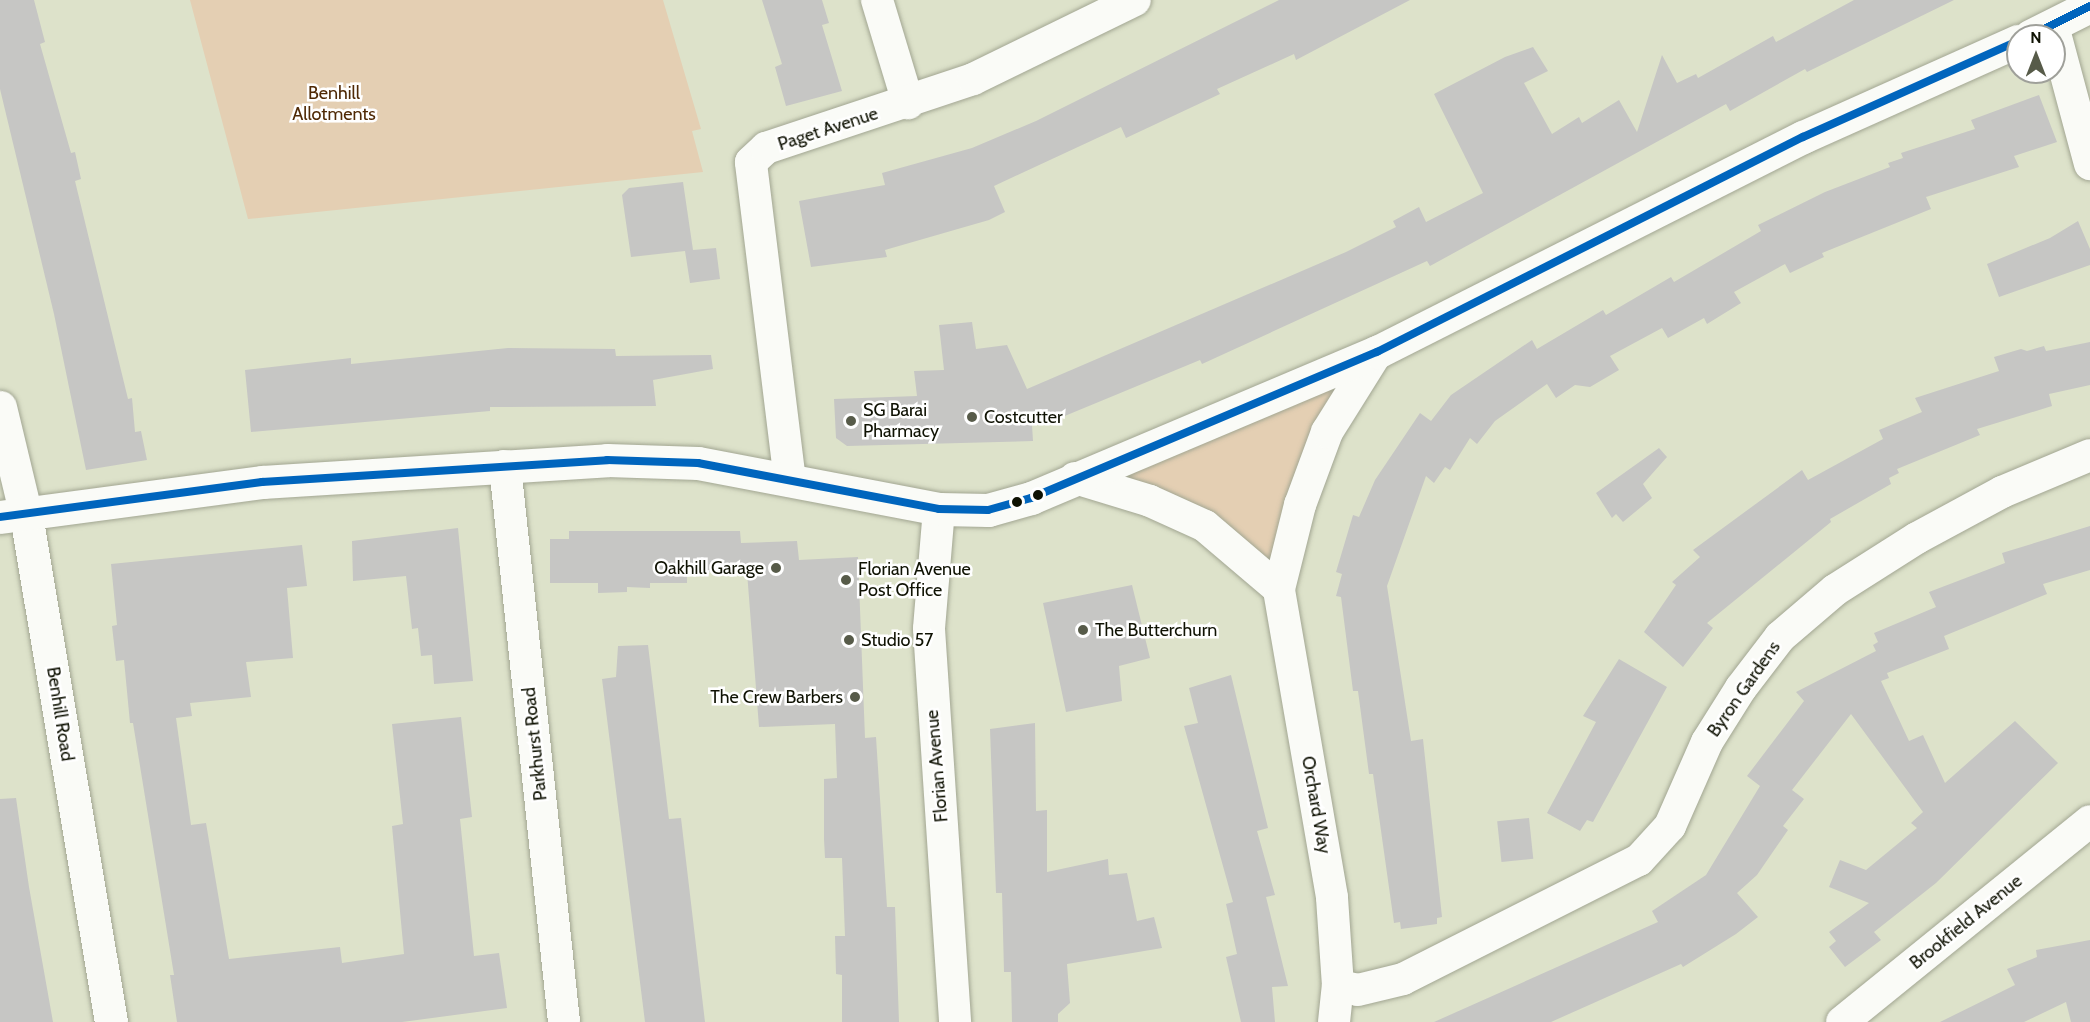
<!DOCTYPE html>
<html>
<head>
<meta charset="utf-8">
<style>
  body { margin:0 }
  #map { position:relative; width:2090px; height:1022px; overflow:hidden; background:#dde2ca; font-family:Cabin,sans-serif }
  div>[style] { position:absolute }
  .green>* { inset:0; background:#e4cfb3 }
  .building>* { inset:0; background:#c6c6c4; transform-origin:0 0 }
  .roads { filter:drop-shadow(0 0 2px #a2a692) drop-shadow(0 0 2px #a2a692) }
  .street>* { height:32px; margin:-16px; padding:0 16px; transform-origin:16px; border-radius:16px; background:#fafbf7 }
  .secondary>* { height:33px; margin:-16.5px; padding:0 16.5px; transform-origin:16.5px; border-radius:16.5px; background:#fafbf7 }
  .bus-1>* { height:8px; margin:-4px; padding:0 4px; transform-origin:4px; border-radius:4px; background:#0065bd }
  .dots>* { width:16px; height:16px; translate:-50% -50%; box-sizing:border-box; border:3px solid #fff; border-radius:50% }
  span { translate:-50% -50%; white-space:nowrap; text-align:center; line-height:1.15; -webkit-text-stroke:5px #fff; paint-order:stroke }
  .park-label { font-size:18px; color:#4f2905 }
  .street-label { font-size:18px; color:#0f1203 }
  .poi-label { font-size:18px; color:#0f1203 }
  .left { translate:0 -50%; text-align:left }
  .right { translate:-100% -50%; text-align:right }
  .north { position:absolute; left:2006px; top:24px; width:60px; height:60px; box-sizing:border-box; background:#fff; border:2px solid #9fa09a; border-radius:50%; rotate:0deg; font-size:16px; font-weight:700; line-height:24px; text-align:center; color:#0f1203 }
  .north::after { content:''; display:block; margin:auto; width:21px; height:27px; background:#575b49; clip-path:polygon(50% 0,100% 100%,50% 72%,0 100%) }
</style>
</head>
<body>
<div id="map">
  <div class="green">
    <div style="clip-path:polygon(190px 0,663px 0,701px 129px,692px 131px,703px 172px,248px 219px)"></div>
    <div style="clip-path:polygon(1363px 365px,1276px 576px,1095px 477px)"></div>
  </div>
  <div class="building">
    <div style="clip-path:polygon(0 0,34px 0,45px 42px,40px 44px,71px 153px,75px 152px,81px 179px,75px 181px,128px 399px,132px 398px,135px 432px,141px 431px,147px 460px,86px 470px,54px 314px,0 89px)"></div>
    <div style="clip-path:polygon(762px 0,822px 0,829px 23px,822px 25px,842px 91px,786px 106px,775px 67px,782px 64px)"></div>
    <div style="clip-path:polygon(1279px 0,1410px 0,1296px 60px,1294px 54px,1217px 89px,1220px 94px,1126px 138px,1121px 127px,994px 186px,1005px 212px,989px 220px,885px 250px,887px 257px,811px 267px,799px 201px,885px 185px,882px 173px,972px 148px,1036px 121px)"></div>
    <div style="clip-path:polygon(1854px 0,1954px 0,1807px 72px,1805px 69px,1730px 111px,1726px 104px,1430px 266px,1427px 261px,1202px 364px,1200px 360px,1043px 425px,1032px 425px,1033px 441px,847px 446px,836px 438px,834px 399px,917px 396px,914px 371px,944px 370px,939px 325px,972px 322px,976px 349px,1007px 345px,1027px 389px,1346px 252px,1396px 227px,1393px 221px,1419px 207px,1426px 222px,1483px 193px,1434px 94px,1505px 57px,1533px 47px,1548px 71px,1524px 83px,1552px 134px,1579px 117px,1582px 123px,1619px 100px,1637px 132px,1662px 55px,1677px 83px,1696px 74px,1698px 78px,1773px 36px,1776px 42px)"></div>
    <div style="clip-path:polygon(2039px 95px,2057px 142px,2014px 156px,2019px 167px,1926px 197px,1931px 209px,1822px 253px,1824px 257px,1790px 273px,1785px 264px,1734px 292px,1741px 303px,1707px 324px,1704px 318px,1668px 338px,1662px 328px,1610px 356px,1619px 370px,1590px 387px,1575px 385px,1556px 398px,1547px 384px,1495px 421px,1477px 444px,1470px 438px,1450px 470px,1445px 467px,1434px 483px,1426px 476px,1387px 586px,1411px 741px,1423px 739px,1442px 917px,1437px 918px,1437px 924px,1401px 929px,1400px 922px,1394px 923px,1373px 774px,1369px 774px,1358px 691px,1353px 691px,1341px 597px,1336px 596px,1342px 574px,1336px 572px,1353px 515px,1359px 517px,1375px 480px,1420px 413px,1431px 421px,1451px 395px,1532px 340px,1537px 349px,1603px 310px,1606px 315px,1671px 277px,1674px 282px,1761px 231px,1758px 225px,1825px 192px,1890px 167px,1888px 163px,1903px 158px,1901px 153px,1975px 129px,1971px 120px)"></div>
    <div style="clip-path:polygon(683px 182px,693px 250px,716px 248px,720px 279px,690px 283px,685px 251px,631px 257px,622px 195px,629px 188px)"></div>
    <div style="clip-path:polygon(2078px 221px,2090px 249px,2090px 265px,1999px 297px,1987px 264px,2050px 238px)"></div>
    <div style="clip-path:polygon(2090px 342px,2090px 385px,2049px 394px,2052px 406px,1977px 429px,1980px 435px,1897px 469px,1899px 473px,1889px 478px,1891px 484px,1830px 519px,1831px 522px,1707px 623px,1713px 628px,1683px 667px,1644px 632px,1676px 585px,1672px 582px,1700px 557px,1693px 550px,1802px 470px,1808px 480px,1883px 439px,1879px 430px,1922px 412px,1915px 398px,1999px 371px,1994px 357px,2021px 349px,2027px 351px,2044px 346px,2046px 351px)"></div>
    <div style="clip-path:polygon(508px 348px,615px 349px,616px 356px,711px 355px,713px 369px,653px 380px,656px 406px,490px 407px,490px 411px,251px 432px,245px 370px,351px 358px,351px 364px)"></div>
    <div style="clip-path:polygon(1659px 448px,1667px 457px,1643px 484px,1652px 498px,1623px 522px,1616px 514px,1612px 518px,1596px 493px)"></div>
    <div style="clip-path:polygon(2090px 526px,2090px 570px,2043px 584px,2047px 594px,1944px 636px,1949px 649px,1887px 673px,1885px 668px,1889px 678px,1881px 681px,1909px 741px,1923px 735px,1945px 783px,2015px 721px,2058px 763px,1936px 883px,1874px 932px,1881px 940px,1845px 967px,1829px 947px,1836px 941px,1829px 932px,1869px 903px,1829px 887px,1840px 860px,1866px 870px,1917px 828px,1911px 823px,1923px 812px,1851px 714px,1792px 790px,1804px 799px,1783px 826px,1788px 830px,1757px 875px,1737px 893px,1758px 917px,1736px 934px,1683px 967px,1681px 964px,1551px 1022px,1434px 1022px,1658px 922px,1652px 911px,1706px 875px,1760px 786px,1747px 776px,1804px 701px,1796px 692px,1876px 651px,1873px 645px,1878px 642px,1874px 633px,1936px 607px,1929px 592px,2005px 563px,2002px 553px)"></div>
    <div style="clip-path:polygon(458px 528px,473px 681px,434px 684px,432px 655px,421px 656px,418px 628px,412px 629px,406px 576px,353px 581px,352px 541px)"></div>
    <div style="clip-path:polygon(569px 531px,740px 531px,741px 543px,797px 541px,799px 560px,858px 557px,865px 738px,876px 737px,887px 907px,895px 907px,899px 1022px,842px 1022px,842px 975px,836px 974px,835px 936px,845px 936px,842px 858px,825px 858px,824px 839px,824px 779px,837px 778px,835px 724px,759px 727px,747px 572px,687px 572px,687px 583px,650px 583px,650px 588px,627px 587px,627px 592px,598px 593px,598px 583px,550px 583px,550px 539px,569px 539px)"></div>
    <div style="clip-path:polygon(302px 545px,307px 586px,287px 588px,293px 658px,246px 662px,251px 697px,190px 703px,192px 716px,176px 718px,191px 825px,206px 823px,229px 959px,340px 947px,342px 963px,404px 954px,392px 826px,403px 824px,392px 724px,461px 717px,472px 817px,460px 819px,474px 956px,499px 953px,507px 1008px,402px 1022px,177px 1022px,170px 975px,174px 975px,133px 723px,130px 723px,124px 660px,116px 661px,112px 626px,117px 625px,111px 564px)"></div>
    <div style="clip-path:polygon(1132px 585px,1150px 658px,1119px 666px,1122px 701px,1066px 712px,1043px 603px)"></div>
    <div style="clip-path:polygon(648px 645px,669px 819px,681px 818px,705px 1022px,645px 1022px,602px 679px,616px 677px,618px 646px)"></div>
    <div style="clip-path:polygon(1619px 659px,1667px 687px,1593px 822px,1587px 820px,1580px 831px,1547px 813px,1596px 722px,1583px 716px)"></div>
    <div style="clip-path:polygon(1231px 675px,1268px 828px,1257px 831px,1275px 895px,1266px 897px,1288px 986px,1272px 987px,1275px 1022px,1241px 1022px,1226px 957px,1237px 954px,1226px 904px,1233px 902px,1184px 726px,1198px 723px,1189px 688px)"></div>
    <div style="clip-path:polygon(1035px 723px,1036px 811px,1047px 810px,1047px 872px,1108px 859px,1109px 875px,1127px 873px,1137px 921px,1154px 917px,1162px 948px,1067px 964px,1070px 1003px,1058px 1014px,1058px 1022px,1012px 1022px,1011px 972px,1004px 972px,1002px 893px,996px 893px,990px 729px)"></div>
    <div style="clip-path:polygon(16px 798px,29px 887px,53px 1022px,0 1022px,0 799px)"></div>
    <div style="left:1529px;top:818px;width:41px;height:32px;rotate:84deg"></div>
    <div style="clip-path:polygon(2090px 940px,2090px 1022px,2071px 1022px,2066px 1002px,2024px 1022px,1940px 1022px,2015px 985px,2007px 969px,2037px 957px,2036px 950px)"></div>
  </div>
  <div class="roads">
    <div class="street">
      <div style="left:877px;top:0;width:108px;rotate:73.2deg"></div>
      <div style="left:2053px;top:26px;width:143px;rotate:75deg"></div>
      <div style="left:505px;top:466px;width:559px;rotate:83.94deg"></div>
      <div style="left:1075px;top:478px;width:78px;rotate:17deg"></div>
      <div style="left:1150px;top:501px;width:60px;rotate:24.4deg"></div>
      <div style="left:1205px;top:526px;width:97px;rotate:40.4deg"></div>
      <div style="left:790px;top:481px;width:321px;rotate:-97deg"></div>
      <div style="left:751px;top:162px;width:21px;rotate:-43deg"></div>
      <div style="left:766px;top:148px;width:218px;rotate:-18.4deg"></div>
      <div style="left:973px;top:79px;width:180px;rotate:-26deg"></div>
      <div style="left:939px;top:509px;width:120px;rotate:94.8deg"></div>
      <div style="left:929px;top:629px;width:394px;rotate:86.2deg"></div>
      <div style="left:1338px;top:986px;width:20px;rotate:11deg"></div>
      <div style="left:1358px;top:990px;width:46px;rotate:-13.7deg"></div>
      <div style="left:1403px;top:979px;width:264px;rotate:-26.8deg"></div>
      <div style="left:1639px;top:860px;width:46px;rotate:-47.6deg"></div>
      <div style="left:1670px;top:826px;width:92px;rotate:-66.2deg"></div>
      <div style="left:1707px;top:742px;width:64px;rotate:-57.8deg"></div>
      <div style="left:1741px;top:688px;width:64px;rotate:-52.6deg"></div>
      <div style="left:1780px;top:637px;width:72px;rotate:-40.5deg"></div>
      <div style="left:1835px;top:590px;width:97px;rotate:-32.4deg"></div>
      <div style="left:1917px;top:538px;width:97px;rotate:-28.4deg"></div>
      <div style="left:2002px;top:492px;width:95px;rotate:-22.8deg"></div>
      <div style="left:1334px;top:1022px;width:36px;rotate:-84deg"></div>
      <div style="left:1338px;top:986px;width:89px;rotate:-93.9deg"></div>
      <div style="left:1332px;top:897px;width:313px;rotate:-99.8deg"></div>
      <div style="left:1279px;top:589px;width:87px;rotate:-76deg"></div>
      <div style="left:1300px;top:505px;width:78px;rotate:-69.7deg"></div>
      <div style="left:1327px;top:432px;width:94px;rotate:-58deg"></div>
      <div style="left:1842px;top:1022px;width:319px;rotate:-39deg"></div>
    </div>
    <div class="secondary">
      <div style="left:2030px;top:36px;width:67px;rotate:-26.6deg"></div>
      <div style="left:0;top:407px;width:111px;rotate:76.5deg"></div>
      <div style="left:26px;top:515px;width:514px;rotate:80.48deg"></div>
      <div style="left:0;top:517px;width:264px;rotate:-7.6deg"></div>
      <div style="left:262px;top:482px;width:346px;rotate:-3.6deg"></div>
      <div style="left:607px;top:460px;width:91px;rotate:1.9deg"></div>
      <div style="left:698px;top:463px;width:245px;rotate:10.8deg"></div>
      <div style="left:939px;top:509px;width:49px;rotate:1.2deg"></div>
      <div style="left:988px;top:510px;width:45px;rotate:-15.6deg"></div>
      <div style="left:1031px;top:498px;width:376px;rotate:-22.9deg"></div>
      <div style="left:1377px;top:352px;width:477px;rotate:-26.8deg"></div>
      <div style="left:1803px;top:137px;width:235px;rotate:-24.1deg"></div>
    </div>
  </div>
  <div class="bus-1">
    <div style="left:2030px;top:36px;width:67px;rotate:-26.6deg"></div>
    <div style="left:0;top:517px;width:264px;rotate:-7.6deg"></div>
    <div style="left:262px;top:482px;width:346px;rotate:-3.6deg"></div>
    <div style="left:607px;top:460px;width:91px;rotate:1.9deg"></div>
    <div style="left:698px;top:463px;width:245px;rotate:10.8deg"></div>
    <div style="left:939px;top:509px;width:49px;rotate:1.2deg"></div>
    <div style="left:988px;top:510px;width:45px;rotate:-15.6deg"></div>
    <div style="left:1031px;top:498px;width:376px;rotate:-22.9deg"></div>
    <div style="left:1377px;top:352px;width:477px;rotate:-26.8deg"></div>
    <div style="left:1803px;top:137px;width:235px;rotate:-24.1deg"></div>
  </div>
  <div class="dots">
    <div style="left:972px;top:417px;background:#575b49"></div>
    <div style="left:851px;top:421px;background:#575b49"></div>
    <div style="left:1038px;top:495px;background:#0f1203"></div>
    <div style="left:1017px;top:502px;background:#0f1203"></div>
    <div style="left:776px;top:568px;background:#575b49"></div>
    <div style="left:846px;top:580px;background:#575b49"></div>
    <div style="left:1083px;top:630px;background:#575b49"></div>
    <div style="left:849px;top:640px;background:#575b49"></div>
    <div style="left:855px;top:697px;background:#575b49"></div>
  </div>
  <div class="park-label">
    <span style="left:334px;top:104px">Benhill<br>Allotments</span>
  </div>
  <div class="street-label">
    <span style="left:828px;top:129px;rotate:-18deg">Paget Avenue</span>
    <span style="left:1744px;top:689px;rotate:-55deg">Byron Gardens</span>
    <span style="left:60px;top:714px;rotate:81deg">Benhill Road</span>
    <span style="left:535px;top:744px;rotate:-96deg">Parkhurst Road</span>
    <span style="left:937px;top:766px;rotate:-95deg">Florian Avenue</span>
    <span style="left:1316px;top:805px;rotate:80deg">Orchard Way</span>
    <span style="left:1966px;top:922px;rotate:-39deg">Brookfield Avenue</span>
  </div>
  <div class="poi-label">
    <span class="left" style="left:863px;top:421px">SG Barai<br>Pharmacy</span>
    <span class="left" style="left:984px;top:417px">Costcutter</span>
    <span class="right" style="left:764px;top:568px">Oakhill Garage</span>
    <span class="left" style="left:858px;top:580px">Florian Avenue<br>Post Office</span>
    <span class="left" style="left:1095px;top:630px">The Butterchurn</span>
    <span class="left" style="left:861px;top:640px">Studio 57</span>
    <span class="right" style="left:843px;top:697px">The Crew Barbers</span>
  </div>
  <div class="north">N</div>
</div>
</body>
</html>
